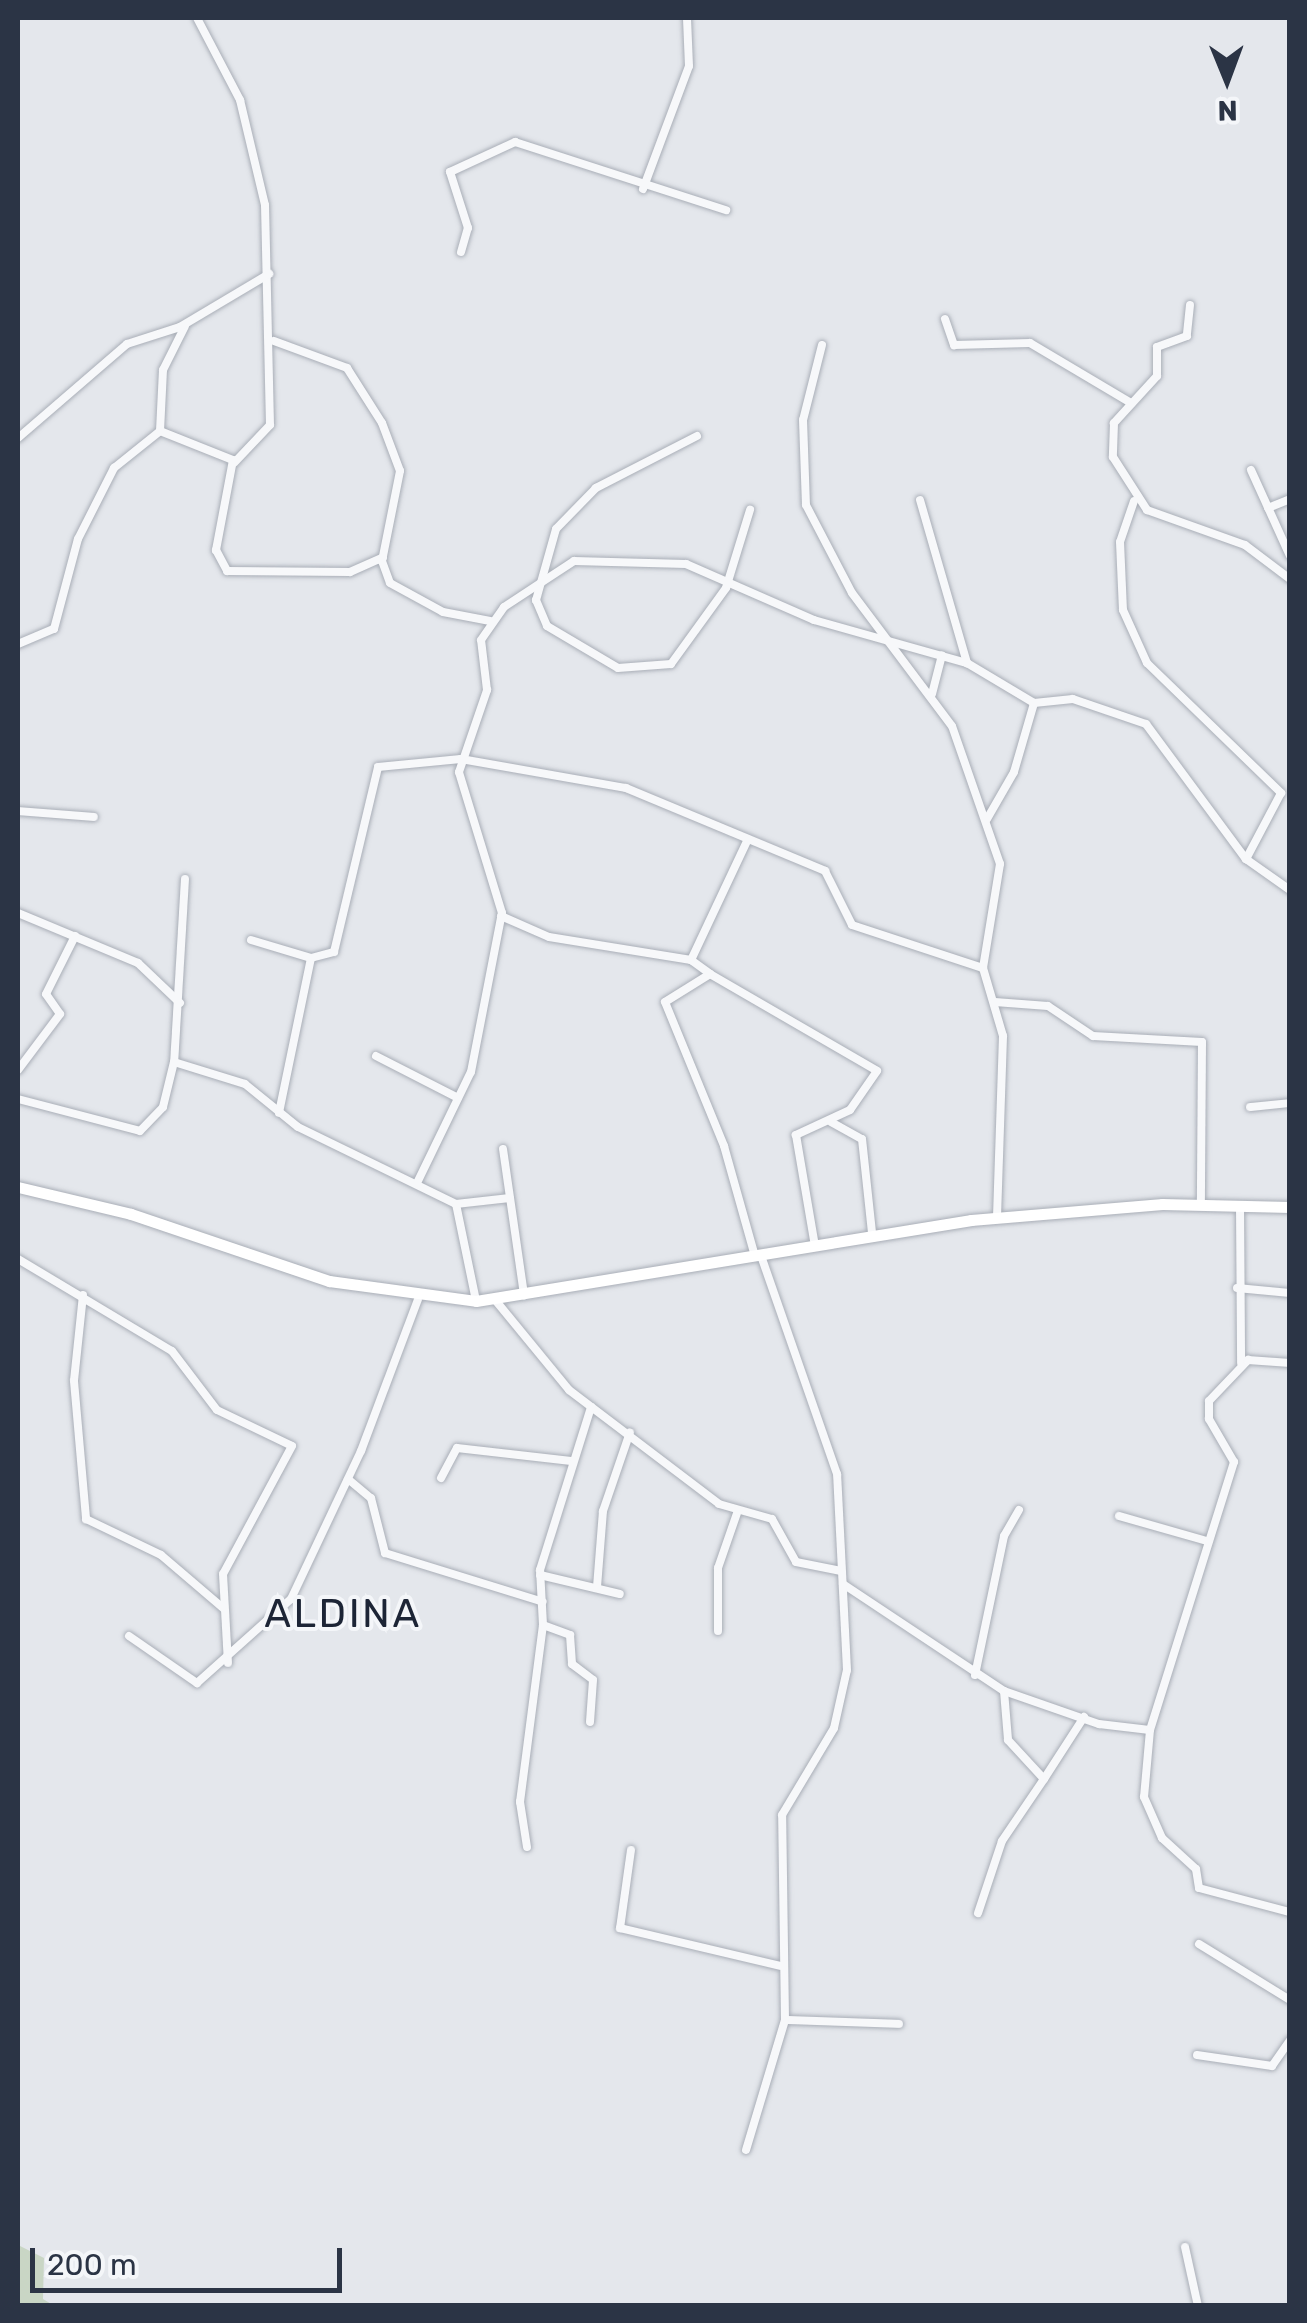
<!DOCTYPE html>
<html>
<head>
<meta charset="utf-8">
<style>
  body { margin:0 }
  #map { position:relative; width:1307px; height:2323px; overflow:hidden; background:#e4e7ec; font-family:Rubik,sans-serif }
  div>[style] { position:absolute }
  .green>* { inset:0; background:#c9d6c5 }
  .roads { filter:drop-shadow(0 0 2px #a9aeb7) drop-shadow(0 0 2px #a9aeb7) }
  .street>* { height:8px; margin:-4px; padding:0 4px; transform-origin:4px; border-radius:4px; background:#f7f8fa }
  .secondary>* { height:11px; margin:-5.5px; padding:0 5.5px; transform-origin:5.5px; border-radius:5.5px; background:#fff }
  span { translate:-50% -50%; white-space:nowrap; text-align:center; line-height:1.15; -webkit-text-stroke:8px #f4f6f9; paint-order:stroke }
  .quarter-label { font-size:40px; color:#1d2536; letter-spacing:2.5px }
  .frame { position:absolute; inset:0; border:20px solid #2b3445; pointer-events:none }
  .north { position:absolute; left:1177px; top:30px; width:100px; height:100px; -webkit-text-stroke:8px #f4f6f9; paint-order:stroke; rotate:179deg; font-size:28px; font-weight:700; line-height:40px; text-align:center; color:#2b3445 }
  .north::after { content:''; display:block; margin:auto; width:35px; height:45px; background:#2b3445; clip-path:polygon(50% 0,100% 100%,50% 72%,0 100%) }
  .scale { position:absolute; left:30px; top:2248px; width:312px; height:45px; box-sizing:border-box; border:5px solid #2b3445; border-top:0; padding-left:12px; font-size:30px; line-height:35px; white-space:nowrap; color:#2b3445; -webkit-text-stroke:8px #f4f6f9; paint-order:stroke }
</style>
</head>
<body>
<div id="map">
  <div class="green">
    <div style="clip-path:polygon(18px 2245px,44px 2258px,43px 2299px,53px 2305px,18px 2305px)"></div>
  </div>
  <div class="roads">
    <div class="street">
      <div style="left:197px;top:18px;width:93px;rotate:62.3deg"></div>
      <div style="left:240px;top:100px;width:108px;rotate:76.6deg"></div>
      <div style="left:265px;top:205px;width:220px;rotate:88.7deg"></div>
      <div style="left:270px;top:425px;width:52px;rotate:133.5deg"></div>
      <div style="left:643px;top:189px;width:131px;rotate:-69.5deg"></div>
      <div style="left:689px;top:66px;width:48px;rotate:-92.4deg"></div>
      <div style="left:461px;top:252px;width:25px;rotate:-74deg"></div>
      <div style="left:468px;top:228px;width:59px;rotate:-107.8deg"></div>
      <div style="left:450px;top:172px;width:72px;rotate:-24.8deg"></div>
      <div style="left:515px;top:142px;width:222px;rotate:17.9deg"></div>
      <div style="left:1190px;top:305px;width:31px;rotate:96deg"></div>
      <div style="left:1187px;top:336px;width:32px;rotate:160deg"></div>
      <div style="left:1157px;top:347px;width:29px;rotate:90deg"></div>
      <div style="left:1157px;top:376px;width:64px;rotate:132.5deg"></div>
      <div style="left:1114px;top:423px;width:34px;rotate:92deg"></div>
      <div style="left:1113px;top:457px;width:63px;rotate:57.3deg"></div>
      <div style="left:1147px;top:510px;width:104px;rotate:19.7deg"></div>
      <div style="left:1245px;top:545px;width:56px;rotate:37.1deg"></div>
      <div style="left:945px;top:319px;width:28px;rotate:71deg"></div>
      <div style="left:954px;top:345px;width:76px;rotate:-1.5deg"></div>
      <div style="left:1030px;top:343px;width:117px;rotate:30.7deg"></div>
      <div style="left:274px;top:341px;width:78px;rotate:20.3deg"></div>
      <div style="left:347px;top:368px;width:65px;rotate:57.5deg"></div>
      <div style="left:382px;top:423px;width:51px;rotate:69.4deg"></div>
      <div style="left:400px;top:471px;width:92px;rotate:101.3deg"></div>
      <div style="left:382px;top:561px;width:23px;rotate:70deg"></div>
      <div style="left:390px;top:583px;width:60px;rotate:28.7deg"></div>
      <div style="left:443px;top:612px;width:48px;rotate:10.8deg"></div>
      <div style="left:822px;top:345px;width:77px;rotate:104.2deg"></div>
      <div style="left:803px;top:420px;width:85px;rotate:88deg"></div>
      <div style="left:806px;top:505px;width:99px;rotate:62.4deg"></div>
      <div style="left:852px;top:593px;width:166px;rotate:53.1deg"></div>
      <div style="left:952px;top:726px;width:146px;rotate:70.8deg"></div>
      <div style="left:1000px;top:864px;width:105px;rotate:99.3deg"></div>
      <div style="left:983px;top:968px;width:71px;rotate:73.6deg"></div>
      <div style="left:1003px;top:1036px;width:181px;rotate:91.9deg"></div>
      <div style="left:160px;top:431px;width:61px;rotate:-87.2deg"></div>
      <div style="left:163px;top:370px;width:49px;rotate:-63.4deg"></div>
      <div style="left:697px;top:436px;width:114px;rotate:152.8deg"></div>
      <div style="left:596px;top:488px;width:57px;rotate:134.3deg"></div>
      <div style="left:556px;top:529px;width:74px;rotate:105.7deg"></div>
      <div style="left:536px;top:600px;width:28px;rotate:67deg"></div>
      <div style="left:547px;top:626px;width:82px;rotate:30.6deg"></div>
      <div style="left:618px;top:668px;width:53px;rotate:-4.3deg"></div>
      <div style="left:671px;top:664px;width:94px;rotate:-54.1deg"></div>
      <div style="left:726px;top:588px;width:82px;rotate:-72.9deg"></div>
      <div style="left:18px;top:438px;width:144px;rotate:-40.8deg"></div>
      <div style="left:127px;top:344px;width:56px;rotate:-17.8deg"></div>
      <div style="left:180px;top:327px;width:104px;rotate:-30.8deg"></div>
      <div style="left:1251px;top:470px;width:94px;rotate:65.6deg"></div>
      <div style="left:920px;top:500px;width:170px;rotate:73.9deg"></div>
      <div style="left:1134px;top:501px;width:43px;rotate:108.9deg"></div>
      <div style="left:1120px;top:542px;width:68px;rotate:87.5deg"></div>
      <div style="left:1123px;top:610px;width:58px;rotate:65.6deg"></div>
      <div style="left:1147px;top:663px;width:187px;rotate:44.1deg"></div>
      <div style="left:1281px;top:793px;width:75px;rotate:117.9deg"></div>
      <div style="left:1268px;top:508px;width:24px;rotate:-22deg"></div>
      <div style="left:18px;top:644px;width:39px;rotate:-23deg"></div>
      <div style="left:54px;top:629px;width:93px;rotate:-75.1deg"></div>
      <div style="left:78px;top:539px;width:80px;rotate:-63.1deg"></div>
      <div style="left:114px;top:468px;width:59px;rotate:-38.8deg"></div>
      <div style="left:160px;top:431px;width:79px;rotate:21.7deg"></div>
      <div style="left:233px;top:460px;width:92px;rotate:100.7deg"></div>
      <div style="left:216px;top:550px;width:24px;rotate:62deg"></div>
      <div style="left:227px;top:571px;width:123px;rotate:0.5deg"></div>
      <div style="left:350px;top:572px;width:36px;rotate:-24deg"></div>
      <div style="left:932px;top:694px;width:40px;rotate:-75.6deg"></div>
      <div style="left:18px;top:811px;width:76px;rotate:4.5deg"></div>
      <div style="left:987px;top:819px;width:54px;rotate:-60.1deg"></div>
      <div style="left:1014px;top:772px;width:72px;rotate:-73.8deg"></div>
      <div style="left:748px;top:839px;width:134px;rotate:115.2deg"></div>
      <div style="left:691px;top:960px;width:24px;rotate:36deg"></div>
      <div style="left:710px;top:974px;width:53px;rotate:148.1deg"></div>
      <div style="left:665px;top:1002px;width:156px;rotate:67.7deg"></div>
      <div style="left:724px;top:1146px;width:114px;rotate:74.3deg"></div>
      <div style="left:185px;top:879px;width:183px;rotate:93.4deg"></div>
      <div style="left:174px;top:1062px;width:74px;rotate:17.2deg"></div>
      <div style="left:245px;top:1084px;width:68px;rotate:39.1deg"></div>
      <div style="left:298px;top:1127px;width:176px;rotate:26deg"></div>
      <div style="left:456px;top:1204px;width:99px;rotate:78.3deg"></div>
      <div style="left:18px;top:913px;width:130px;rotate:22.6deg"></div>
      <div style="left:138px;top:963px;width:58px;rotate:43.6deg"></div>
      <div style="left:501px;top:916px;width:52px;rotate:23.6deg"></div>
      <div style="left:549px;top:937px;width:144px;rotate:9.2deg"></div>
      <div style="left:251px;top:940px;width:63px;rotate:16.7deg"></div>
      <div style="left:311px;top:958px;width:158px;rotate:101.7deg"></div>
      <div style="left:311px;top:958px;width:24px;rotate:-15deg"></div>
      <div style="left:334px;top:952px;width:190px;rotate:-76.6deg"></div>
      <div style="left:378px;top:767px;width:83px;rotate:-5.5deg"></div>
      <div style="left:461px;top:759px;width:168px;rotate:10deg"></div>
      <div style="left:626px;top:788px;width:216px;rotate:22.6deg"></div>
      <div style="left:825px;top:871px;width:60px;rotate:63.4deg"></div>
      <div style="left:852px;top:925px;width:138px;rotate:18.2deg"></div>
      <div style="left:710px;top:974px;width:193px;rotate:30.1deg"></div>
      <div style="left:877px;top:1071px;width:47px;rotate:124.7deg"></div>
      <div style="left:850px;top:1110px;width:60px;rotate:155.2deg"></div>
      <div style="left:796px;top:1135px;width:113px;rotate:80.3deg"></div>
      <div style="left:995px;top:1002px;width:53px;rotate:4.3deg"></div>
      <div style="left:1048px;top:1006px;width:54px;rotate:33.7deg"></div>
      <div style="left:1093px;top:1036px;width:109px;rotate:3.2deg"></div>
      <div style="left:1202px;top:1042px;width:161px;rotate:90.4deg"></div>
      <div style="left:376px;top:1056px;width:92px;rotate:27.1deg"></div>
      <div style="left:18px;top:1070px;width:70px;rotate:-53.1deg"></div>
      <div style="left:60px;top:1014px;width:24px;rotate:-125deg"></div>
      <div style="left:46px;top:994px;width:65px;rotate:-63.4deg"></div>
      <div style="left:18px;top:1099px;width:126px;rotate:14.7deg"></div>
      <div style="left:140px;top:1131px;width:33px;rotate:-46deg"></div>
      <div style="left:163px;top:1107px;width:46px;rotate:-76.3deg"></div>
      <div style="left:1250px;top:1107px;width:40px;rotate:-5.7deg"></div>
      <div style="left:831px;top:1122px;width:35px;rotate:29deg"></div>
      <div style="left:862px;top:1139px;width:95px;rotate:83.9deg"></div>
      <div style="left:503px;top:1149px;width:148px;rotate:81.8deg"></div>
      <div style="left:417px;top:1183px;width:123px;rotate:-64.1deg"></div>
      <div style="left:471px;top:1072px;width:162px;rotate:-79deg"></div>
      <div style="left:502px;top:913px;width:147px;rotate:-107deg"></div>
      <div style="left:459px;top:772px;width:87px;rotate:-71.1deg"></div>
      <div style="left:487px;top:690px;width:50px;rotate:-96.8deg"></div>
      <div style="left:481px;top:640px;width:40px;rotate:-55.1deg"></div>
      <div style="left:504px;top:607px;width:84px;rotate:-33.3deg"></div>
      <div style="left:574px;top:561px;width:112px;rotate:1.5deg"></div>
      <div style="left:686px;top:564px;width:140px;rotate:23.6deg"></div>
      <div style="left:814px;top:620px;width:159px;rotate:15.7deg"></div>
      <div style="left:967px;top:663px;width:78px;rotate:30.8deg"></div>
      <div style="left:1034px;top:703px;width:39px;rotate:-6deg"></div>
      <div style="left:1073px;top:699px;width:77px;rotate:18.9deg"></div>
      <div style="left:1146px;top:724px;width:168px;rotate:53.5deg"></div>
      <div style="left:1246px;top:859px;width:54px;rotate:35.2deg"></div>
      <div style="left:456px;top:1204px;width:54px;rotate:-6.3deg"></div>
      <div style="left:1240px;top:1206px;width:157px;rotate:89.6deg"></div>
      <div style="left:18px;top:1259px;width:179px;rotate:30.9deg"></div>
      <div style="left:172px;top:1351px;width:74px;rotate:52.7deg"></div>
      <div style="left:217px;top:1410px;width:83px;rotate:25.6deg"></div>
      <div style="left:292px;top:1446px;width:145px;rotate:118.3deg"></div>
      <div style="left:223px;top:1574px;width:89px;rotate:86.8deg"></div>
      <div style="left:1237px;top:1288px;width:53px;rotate:5.4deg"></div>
      <div style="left:83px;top:1295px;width:86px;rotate:96deg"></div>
      <div style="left:74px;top:1381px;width:139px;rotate:85deg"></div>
      <div style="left:86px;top:1519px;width:83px;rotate:25.6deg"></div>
      <div style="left:161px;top:1555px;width:82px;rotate:40.5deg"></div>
      <div style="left:496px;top:1301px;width:115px;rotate:50.6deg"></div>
      <div style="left:569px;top:1390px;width:188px;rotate:37.2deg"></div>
      <div style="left:719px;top:1504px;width:55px;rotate:15.8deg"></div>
      <div style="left:772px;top:1519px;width:49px;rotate:60.8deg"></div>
      <div style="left:796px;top:1562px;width:46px;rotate:11.3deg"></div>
      <div style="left:441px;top:1478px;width:34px;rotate:-62deg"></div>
      <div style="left:457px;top:1448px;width:115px;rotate:6.5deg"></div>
      <div style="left:348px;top:1479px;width:30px;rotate:40deg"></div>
      <div style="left:371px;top:1498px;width:57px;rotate:75.7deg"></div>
      <div style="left:385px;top:1553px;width:165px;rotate:17.2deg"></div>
      <div style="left:1119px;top:1516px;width:91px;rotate:15.9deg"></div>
      <div style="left:540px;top:1575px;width:82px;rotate:13.4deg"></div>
      <div style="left:843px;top:1584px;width:193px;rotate:33.6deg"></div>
      <div style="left:1004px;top:1691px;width:49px;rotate:85.3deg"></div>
      <div style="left:1008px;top:1740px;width:53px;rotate:47.3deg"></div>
      <div style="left:1044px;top:1779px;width:75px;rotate:124.1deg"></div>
      <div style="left:1002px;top:1841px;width:76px;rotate:108.4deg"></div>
      <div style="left:597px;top:1587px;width:76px;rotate:-85.5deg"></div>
      <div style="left:603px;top:1511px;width:83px;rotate:-71.1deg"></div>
      <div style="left:543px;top:1625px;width:29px;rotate:20deg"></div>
      <div style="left:570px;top:1635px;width:29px;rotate:86deg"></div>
      <div style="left:572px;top:1664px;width:26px;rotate:37deg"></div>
      <div style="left:593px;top:1680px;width:42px;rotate:94.1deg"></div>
      <div style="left:718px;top:1631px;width:63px;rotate:-90deg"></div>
      <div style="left:718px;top:1568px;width:58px;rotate:-70.9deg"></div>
      <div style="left:129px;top:1636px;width:83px;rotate:34.7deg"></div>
      <div style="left:197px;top:1683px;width:126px;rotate:-41.8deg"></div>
      <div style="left:291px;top:1599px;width:164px;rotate:-64.7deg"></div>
      <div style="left:361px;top:1451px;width:162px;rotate:-69.4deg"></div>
      <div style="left:975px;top:1675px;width:142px;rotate:-78.2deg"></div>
      <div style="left:1004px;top:1536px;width:30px;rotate:-60deg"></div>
      <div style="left:1004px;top:1691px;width:101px;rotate:19.2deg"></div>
      <div style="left:1099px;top:1724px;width:51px;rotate:6.7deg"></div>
      <div style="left:1150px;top:1730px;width:281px;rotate:-72.6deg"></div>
      <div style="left:1234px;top:1462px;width:50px;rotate:-120.2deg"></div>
      <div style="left:1209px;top:1419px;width:18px;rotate:-90deg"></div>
      <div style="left:1209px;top:1401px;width:57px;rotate:-46.4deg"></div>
      <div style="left:1248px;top:1360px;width:42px;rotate:4.1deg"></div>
      <div style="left:1150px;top:1730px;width:67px;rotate:95.1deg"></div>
      <div style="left:1144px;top:1797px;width:45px;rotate:66.3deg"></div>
      <div style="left:1162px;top:1838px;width:46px;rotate:42.4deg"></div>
      <div style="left:1196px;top:1869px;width:19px;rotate:81deg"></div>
      <div style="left:1199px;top:1888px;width:94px;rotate:14.8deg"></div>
      <div style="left:1044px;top:1779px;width:74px;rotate:-57.2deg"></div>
      <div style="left:527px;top:1847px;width:46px;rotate:-98.8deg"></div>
      <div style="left:520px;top:1802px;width:178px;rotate:-82.6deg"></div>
      <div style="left:543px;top:1625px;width:55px;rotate:-93.1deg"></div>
      <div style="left:540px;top:1570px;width:171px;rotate:-72.6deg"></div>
      <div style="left:631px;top:1850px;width:79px;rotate:98deg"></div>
      <div style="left:620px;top:1928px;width:165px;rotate:13.3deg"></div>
      <div style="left:1199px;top:1944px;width:107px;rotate:31.6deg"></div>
      <div style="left:785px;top:2020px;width:114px;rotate:2deg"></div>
      <div style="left:1197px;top:2055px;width:76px;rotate:8.3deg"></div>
      <div style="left:1272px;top:2066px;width:32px;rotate:-55deg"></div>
      <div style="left:746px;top:2150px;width:136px;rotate:-73.3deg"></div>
      <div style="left:785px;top:2020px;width:205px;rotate:-90.8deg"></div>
      <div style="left:782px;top:1815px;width:101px;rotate:-59.1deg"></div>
      <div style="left:834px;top:1728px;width:59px;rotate:-77.4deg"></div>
      <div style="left:847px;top:1670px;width:196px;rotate:-92.9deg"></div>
      <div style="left:837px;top:1474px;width:228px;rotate:-109.2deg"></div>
      <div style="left:1185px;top:2247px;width:60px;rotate:77.6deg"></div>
    </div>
    <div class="secondary">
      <div style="left:18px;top:1187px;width:116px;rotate:13.4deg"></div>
      <div style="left:131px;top:1214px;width:209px;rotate:18.7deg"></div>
      <div style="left:329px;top:1281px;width:148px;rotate:7.7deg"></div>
      <div style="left:476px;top:1301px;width:502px;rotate:-9.29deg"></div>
      <div style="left:971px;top:1220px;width:192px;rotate:-4.8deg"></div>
      <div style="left:1162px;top:1204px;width:128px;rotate:1.3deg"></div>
    </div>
  </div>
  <div class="quarter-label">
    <span style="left:343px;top:1614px">ALDINA</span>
  </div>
  <div class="frame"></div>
  <div class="north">N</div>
  <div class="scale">200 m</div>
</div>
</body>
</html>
